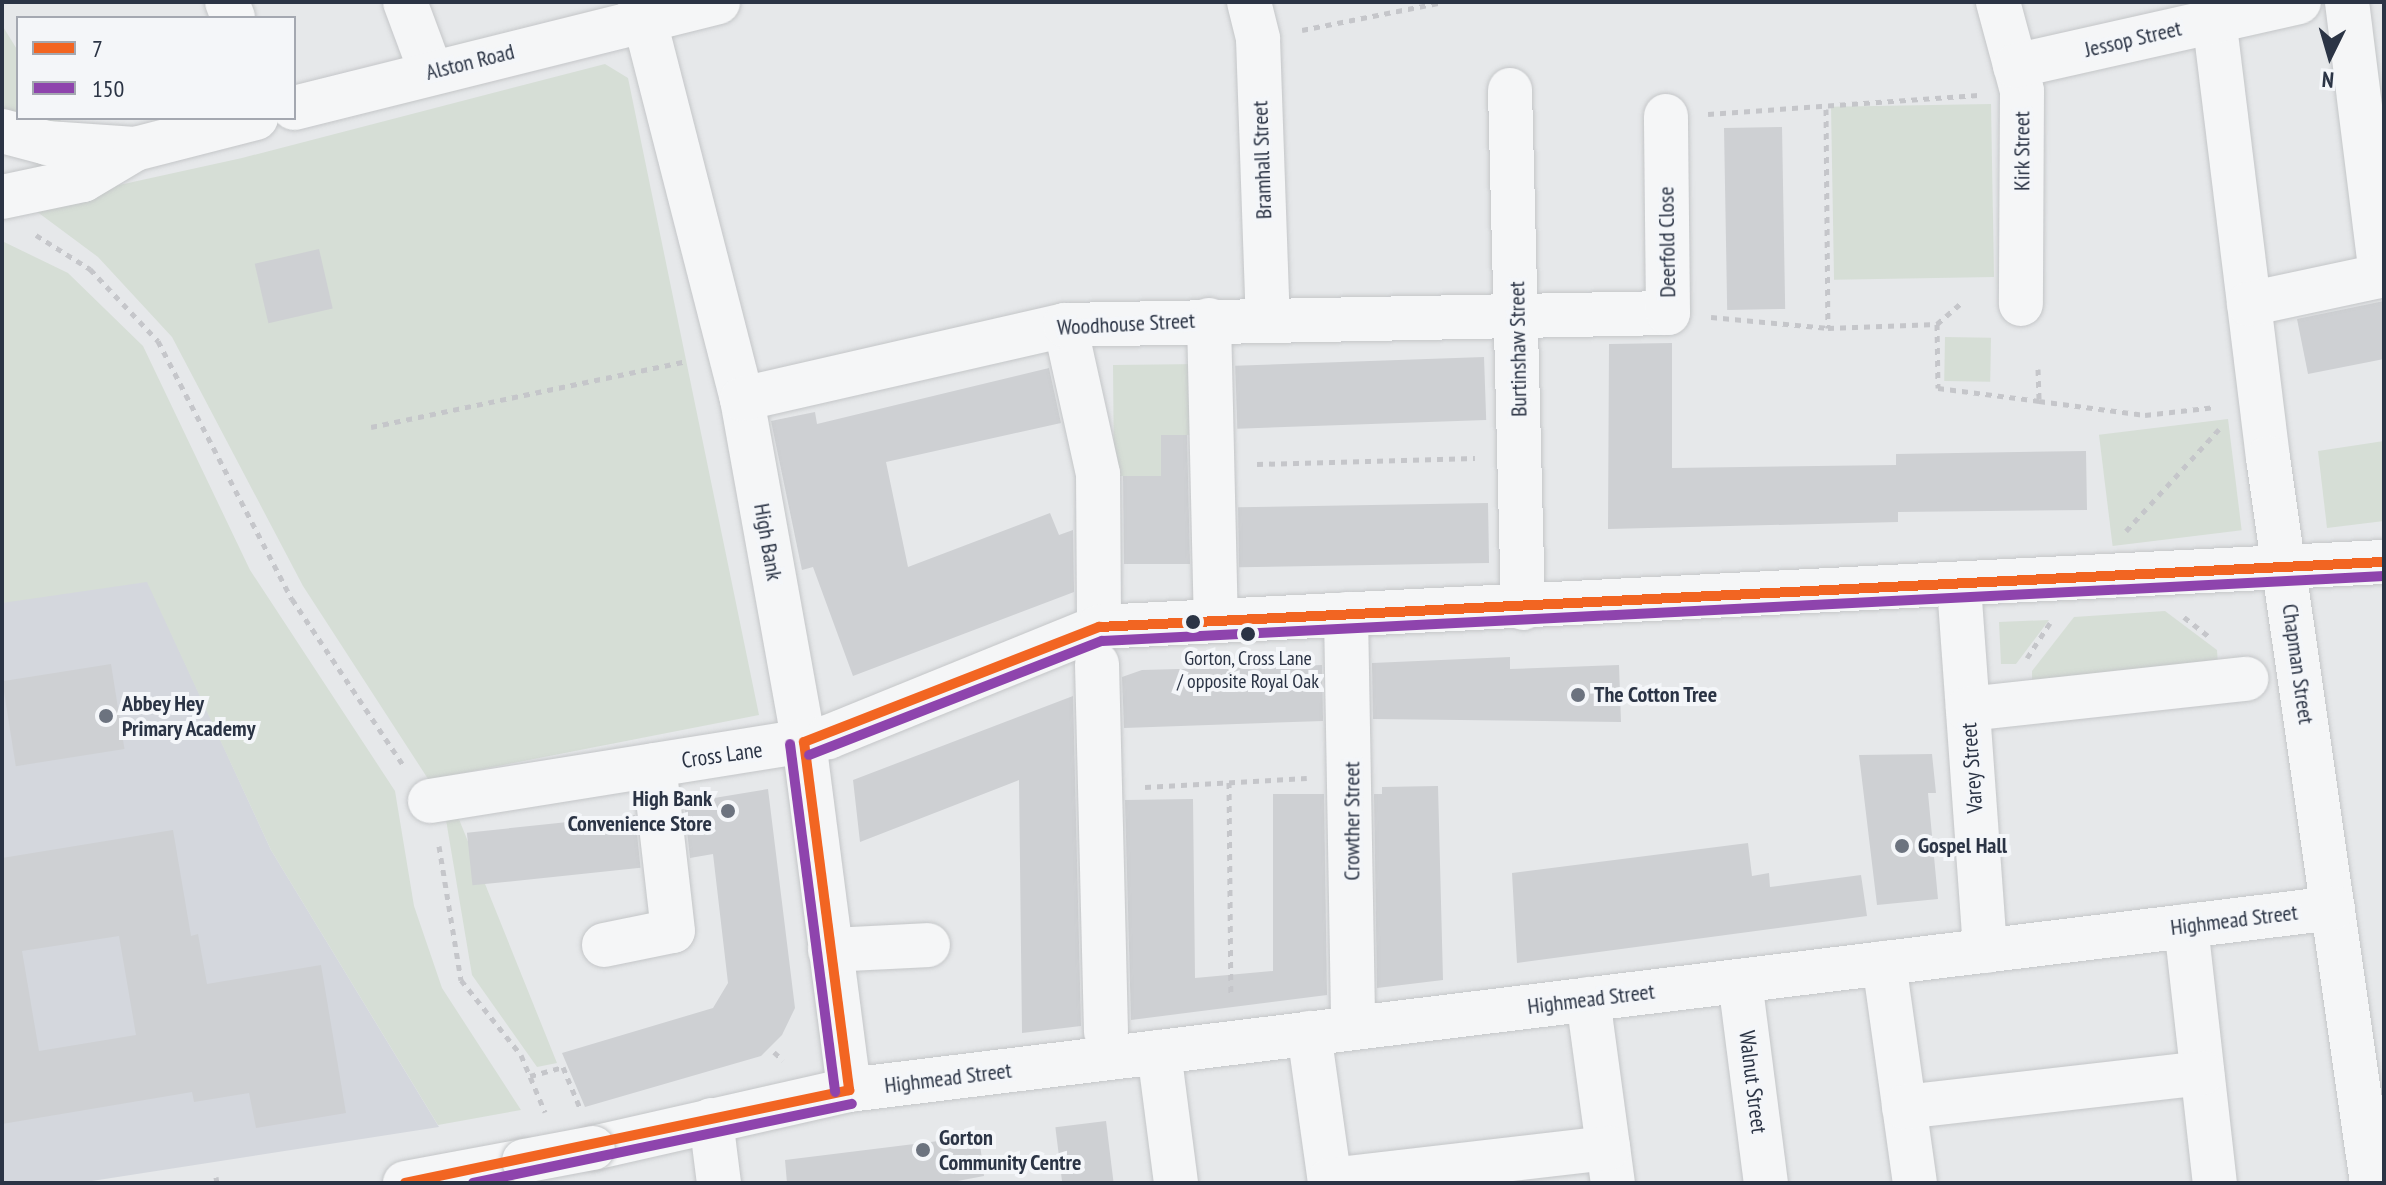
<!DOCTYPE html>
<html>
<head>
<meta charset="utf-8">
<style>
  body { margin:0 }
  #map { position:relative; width:2386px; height:1185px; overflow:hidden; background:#e6e8ea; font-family:"PT Sans Narrow",sans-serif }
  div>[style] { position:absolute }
  .built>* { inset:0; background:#d4d7dd }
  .green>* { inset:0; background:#d6ded6; transform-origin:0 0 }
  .building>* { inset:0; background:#ced0d3; transform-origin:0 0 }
  .path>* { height:5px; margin-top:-2.5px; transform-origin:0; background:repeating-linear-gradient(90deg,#c5c6ca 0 6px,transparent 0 12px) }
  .roads { filter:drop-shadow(0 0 2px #c4c6c8) drop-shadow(0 0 2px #c4c6c8) }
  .minor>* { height:44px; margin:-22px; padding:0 22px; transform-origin:22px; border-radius:22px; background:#f5f6f7 }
  .bridges { filter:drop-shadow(0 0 2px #c4c6c8) drop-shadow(0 0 2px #c4c6c8) }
  .minor-bridge>* { height:44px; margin:-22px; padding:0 22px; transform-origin:22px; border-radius:22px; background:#f5f6f7 }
  .bus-1>* { height:10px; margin:-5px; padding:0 5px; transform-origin:5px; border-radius:5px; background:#f26522 }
  .bus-2>* { height:10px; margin:-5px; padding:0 5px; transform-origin:5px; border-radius:5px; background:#8e44ad }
  .dots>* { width:22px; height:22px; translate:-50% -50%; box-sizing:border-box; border:4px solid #f4f6f9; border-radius:50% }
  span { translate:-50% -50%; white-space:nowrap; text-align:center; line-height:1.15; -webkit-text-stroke:8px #f4f6f9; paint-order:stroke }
  .bus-label { font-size:20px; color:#2b3445 }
  .street-label { font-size:22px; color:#2b3445 }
  .poi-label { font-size:22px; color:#2b3445; font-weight:700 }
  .left { translate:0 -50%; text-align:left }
  .right { translate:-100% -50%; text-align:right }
  .frame { position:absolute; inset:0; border:4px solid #2b3445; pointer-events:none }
  .legend { position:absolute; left:16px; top:16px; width:280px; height:104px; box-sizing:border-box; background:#f4f6f9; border:2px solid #a4a8b1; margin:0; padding:10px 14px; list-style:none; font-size:24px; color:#2b3445 }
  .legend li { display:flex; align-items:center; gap:16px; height:40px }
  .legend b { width:40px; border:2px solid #a4a8b1 }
  .north { position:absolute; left:2290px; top:16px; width:80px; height:80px; -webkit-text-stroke:6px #f4f6f9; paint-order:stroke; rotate:185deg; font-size:22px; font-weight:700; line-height:32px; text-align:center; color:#2b3445 }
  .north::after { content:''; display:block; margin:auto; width:28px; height:36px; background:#2b3445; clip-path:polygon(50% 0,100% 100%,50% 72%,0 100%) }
</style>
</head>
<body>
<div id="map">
  <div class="built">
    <div style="clip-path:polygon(2px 265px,271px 850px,439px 1127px,79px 1183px,2px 1183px)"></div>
  </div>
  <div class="green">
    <div style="clip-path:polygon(2px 25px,18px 51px,18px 118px,59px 118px,67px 130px,18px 119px,2px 107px)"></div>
    <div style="clip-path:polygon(605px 64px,628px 78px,759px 715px,442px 777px,557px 1063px,537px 1067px,472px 975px,443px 802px,303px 586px,172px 337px,98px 257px,28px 205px,242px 158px)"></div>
    <div style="left:1991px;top:104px;width:173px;height:160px;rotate:89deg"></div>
    <div style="clip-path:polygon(2px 241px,68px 273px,143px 346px,250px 570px,395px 791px,414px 906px,442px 988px,521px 1110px,438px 1125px,271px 850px,147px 582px,2px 603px)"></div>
    <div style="left:1945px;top:337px;width:46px;height:44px;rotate:1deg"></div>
    <div style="clip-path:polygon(1200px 364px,1206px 435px,1161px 435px,1161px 476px,1114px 476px,1113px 365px)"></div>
    <div style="left:2228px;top:419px;width:112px;height:130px;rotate:83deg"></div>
    <div style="clip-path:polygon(2384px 441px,2384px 521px,2327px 528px,2318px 451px)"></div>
    <div style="clip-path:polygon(2165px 611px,2217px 650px,2218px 664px,2032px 685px,2032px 671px,2074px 617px)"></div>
    <div style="clip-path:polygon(2049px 620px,2016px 664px,2001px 664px,1999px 622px)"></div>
  </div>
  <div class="building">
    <div style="left:1782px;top:127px;width:182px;height:58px;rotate:89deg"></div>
    <div style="left:319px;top:249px;width:61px;height:66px;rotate:77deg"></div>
    <div style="clip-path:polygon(2384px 301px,2384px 359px,2308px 374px,2297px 319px)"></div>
    <div style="clip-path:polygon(1672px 343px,1672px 468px,1896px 465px,1896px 454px,2086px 451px,2087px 510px,1898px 512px,1898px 522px,1608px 529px,1609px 344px)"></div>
    <div style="left:1484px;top:357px;width:63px;height:249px;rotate:88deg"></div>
    <div style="clip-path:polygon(1049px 368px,1061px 423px,886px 462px,908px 567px,1050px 513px,1059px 535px,1073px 530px,1074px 592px,853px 676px,813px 567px,802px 570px,771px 421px,815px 412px,817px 424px)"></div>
    <div style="clip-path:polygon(1161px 435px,1187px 435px,1190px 564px,1124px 564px,1123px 476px,1161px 476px)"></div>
    <div style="left:1488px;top:503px;width:60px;height:250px;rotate:89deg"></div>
    <div style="clip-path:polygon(1510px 657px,1510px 669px,1619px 665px,1621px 722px,1373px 719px,1372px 663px)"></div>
    <div style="left:111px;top:664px;width:86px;height:110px;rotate:81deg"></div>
    <div style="clip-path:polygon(1322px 665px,1323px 721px,1124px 728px,1122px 677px,1142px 670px)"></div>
    <div style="clip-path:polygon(1073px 696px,1081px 1026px,1022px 1033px,1019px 780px,860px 842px,853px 780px)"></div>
    <div style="clip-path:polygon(1932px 754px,1936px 793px,1928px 793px,1938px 899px,1877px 905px,1859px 755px)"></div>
    <div style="clip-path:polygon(1438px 786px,1443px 980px,1377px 988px,1374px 794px,1382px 794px,1382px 787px)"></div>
    <div style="clip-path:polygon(768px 789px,795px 1008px,782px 1035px,761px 1056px,585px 1107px,562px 1053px,713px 1008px,728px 983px,713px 854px,690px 858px,684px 803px)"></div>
    <div style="clip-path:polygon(1273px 794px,1324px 794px,1327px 995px,1131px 1020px,1125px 800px,1193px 799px,1195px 978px,1273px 971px)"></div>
    <div style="left:635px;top:815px;width:53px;height:169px;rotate:84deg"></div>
    <div style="clip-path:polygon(evenodd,173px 830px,191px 936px,198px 934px,207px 984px,321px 965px,346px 1113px,256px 1128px,249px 1093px,194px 1102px,192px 1092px,2px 1124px,2px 858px,173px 830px,119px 936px,136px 1035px,39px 1051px,22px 951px,119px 936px)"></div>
    <div style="clip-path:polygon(1748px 843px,1752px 876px,1769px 873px,1770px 887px,1861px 875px,1867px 916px,1517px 963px,1512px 873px)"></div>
    <div style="left:1106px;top:1121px;width:63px;height:51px;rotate:83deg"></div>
    <div style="clip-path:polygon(979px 1136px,984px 1176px,947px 1183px,787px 1183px,785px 1160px)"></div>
  </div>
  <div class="path">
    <div style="left:1302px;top:30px;width:144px;rotate:-11.2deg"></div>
    <div style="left:1826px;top:109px;width:219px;rotate:89.5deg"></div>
    <div style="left:1708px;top:114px;width:271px;rotate:-4deg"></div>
    <div style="left:36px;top:235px;width:64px;rotate:32.2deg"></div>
    <div style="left:90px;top:269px;width:99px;rotate:46.6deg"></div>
    <div style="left:158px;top:341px;width:291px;rotate:62.6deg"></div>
    <div style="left:292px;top:599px;width:200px;rotate:56.2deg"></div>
    <div style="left:1711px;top:317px;width:118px;rotate:5.4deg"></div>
    <div style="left:1828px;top:328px;width:109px;rotate:-2.1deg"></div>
    <div style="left:1937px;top:324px;width:32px;rotate:-41deg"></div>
    <div style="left:1937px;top:324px;width:64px;rotate:89.1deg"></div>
    <div style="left:1938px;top:388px;width:102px;rotate:7.3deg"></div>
    <div style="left:2038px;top:369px;width:32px;rotate:88deg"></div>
    <div style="left:2039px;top:401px;width:107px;rotate:7.5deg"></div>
    <div style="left:2145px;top:415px;width:71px;rotate:-6.4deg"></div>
    <div style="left:371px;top:427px;width:323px;rotate:-11.8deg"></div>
    <div style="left:1257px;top:464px;width:218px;rotate:-1.6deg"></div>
    <div style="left:2126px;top:531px;width:138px;rotate:-47.6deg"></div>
    <div style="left:2184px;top:617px;width:34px;rotate:38deg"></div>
    <div style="left:2027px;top:658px;width:42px;rotate:-56.7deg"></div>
    <div style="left:1229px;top:782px;width:215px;rotate:89.5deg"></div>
    <div style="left:1145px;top:787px;width:162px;rotate:-3.2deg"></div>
    <div style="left:439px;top:846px;width:136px;rotate:80.7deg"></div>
    <div style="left:461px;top:980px;width:96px;rotate:51.3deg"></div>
    <div style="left:521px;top:1055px;width:62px;rotate:67.2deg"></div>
    <div style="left:774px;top:1052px;width:12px;rotate:42deg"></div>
    <div style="left:530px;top:1076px;width:34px;rotate:-15deg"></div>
    <div style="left:563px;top:1067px;width:44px;rotate:67.5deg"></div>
    <div style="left:216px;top:1177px;width:6px;rotate:81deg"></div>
  </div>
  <div class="roads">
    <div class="minor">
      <div style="left:227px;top:2px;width:17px;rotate:69deg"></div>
      <div style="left:405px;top:2px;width:75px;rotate:69.6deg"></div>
      <div style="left:640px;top:2px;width:410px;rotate:75.6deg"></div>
      <div style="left:742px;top:399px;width:349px;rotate:79.8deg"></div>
      <div style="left:804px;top:742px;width:351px;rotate:82.6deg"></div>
      <div style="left:1249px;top:2px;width:38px;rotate:76deg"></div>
      <div style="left:1258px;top:39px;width:280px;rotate:88deg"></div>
      <div style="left:1998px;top:2px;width:92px;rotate:74.9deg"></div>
      <div style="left:2022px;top:91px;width:213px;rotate:90.3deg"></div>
      <div style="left:2212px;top:2px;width:459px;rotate:83deg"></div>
      <div style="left:2268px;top:458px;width:732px;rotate:81.84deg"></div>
      <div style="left:2347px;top:2px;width:276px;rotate:82.9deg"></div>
      <div style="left:2015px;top:66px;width:291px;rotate:-12.7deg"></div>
      <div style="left:1510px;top:90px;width:518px;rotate:88.56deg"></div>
      <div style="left:294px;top:108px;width:437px;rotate:-14deg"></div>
      <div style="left:2px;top:131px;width:47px;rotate:14.9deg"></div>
      <div style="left:47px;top:143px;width:88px;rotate:3.9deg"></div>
      <div style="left:2px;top:197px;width:83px;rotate:-11.9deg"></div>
      <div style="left:83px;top:180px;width:61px;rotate:-30.8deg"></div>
      <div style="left:135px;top:149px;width:125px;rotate:-14.4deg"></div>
      <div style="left:2249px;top:304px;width:138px;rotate:-12.1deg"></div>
      <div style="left:1209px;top:320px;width:299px;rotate:88.7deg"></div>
      <div style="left:1065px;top:325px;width:153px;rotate:77.5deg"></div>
      <div style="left:1098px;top:474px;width:153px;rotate:89.6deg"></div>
      <div style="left:742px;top:399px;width:331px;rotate:-12.9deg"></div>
      <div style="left:1065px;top:325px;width:603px;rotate:-1.14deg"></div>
      <div style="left:1668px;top:313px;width:197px;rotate:-90.6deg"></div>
      <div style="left:1959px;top:586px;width:366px;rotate:85.9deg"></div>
      <div style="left:1346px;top:614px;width:414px;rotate:89deg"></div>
      <div style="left:1097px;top:664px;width:368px;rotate:88.6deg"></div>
      <div style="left:1968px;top:709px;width:280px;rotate:-6.2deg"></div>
      <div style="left:430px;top:801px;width:403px;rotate:-9.1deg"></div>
      <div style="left:828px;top:737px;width:292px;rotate:-22.1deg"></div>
      <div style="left:1099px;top:627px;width:1287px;rotate:-2.9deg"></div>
      <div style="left:2186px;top:926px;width:259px;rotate:83.6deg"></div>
      <div style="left:604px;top:945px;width:70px;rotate:-11.5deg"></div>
      <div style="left:673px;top:931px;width:167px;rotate:-96.5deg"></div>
      <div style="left:830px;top:950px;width:98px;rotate:-2.9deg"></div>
      <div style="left:1884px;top:963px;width:222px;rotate:82deg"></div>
      <div style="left:1740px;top:981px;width:204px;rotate:82.7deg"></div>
      <div style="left:1588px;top:999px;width:186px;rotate:82.3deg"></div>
      <div style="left:1309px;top:1033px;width:151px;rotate:82deg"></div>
      <div style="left:1159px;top:1052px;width:132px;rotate:82.6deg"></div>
      <div style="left:1904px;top:1107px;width:300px;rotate:-6.5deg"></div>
      <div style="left:711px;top:1120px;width:64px;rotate:82.8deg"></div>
      <div style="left:593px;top:1148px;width:262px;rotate:-12.8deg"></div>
      <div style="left:849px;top:1090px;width:1495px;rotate:-6.99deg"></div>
      <div style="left:1330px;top:1180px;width:280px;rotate:-6.6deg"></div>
      <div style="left:405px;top:1183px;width:121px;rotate:-10.5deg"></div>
    </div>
  </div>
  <div class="bridges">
    <div class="minor-bridge">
      <div style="left:524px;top:1161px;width:70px;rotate:-10.7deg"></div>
    </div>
  </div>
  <div class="bus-1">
    <div style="left:804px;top:742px;width:317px;rotate:-21.3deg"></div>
    <div style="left:1099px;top:627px;width:1287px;rotate:-2.9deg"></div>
    <div style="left:804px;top:742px;width:351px;rotate:82.6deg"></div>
    <div style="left:405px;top:1183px;width:454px;rotate:-11.8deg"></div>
  </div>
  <div class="bus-2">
    <div style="left:790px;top:744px;width:351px;rotate:82.6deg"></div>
    <div style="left:809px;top:755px;width:314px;rotate:-21.3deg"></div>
    <div style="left:1102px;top:641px;width:1284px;rotate:-2.9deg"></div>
    <div style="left:473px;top:1183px;width:387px;rotate:-11.8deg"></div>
  </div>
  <div class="dots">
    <div style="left:1193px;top:622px;background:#2b3445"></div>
    <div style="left:1248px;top:634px;background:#2b3445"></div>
    <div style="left:1578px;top:695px;background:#6c737f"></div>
    <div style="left:106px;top:716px;background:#6c737f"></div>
    <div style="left:728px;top:811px;background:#6c737f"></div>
    <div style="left:1902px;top:846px;background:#6c737f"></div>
    <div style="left:923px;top:1150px;background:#6c737f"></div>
  </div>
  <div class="bus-label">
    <span style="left:1248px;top:670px">Gorton, Cross Lane<br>/ opposite Royal Oak</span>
  </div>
  <div class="street-label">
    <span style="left:2133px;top:39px;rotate:-13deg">Jessop Street</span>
    <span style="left:470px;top:62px;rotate:-14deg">Alston Road</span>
    <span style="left:2022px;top:151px;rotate:-90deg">Kirk Street</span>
    <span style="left:1262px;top:160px;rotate:-92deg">Bramhall Street</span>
    <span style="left:1667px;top:242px;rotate:-91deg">Deerfold Close</span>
    <span style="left:1126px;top:324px;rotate:-3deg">Woodhouse Street</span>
    <span style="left:1518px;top:349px;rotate:-91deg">Burtinshaw Street</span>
    <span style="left:768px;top:542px;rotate:80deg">High Bank</span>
    <span style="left:2298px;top:664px;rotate:82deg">Chapman Street</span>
    <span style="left:722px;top:755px;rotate:-8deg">Cross Lane</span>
    <span style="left:1972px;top:768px;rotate:-94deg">Varey Street</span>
    <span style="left:1352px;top:821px;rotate:-90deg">Crowther Street</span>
    <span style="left:2234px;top:920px;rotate:-7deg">Highmead Street</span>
    <span style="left:1591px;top:999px;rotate:-7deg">Highmead Street</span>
    <span style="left:948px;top:1078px;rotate:-7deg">Highmead Street</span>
    <span style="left:1753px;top:1082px;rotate:83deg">Walnut Street</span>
  </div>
  <div class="poi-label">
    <span class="left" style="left:1594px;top:695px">The Cotton Tree</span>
    <span class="left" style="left:122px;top:716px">Abbey Hey<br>Primary Academy</span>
    <span class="right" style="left:712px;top:811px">High Bank<br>Convenience Store</span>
    <span class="left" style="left:1918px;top:846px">Gospel Hall</span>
    <span class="left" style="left:939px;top:1150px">Gorton<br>Community Centre</span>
  </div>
  <div class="frame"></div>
  <ul class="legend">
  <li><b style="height:10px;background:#f26522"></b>7</li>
  <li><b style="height:10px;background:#8e44ad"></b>150</li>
  </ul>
  <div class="north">N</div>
</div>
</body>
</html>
